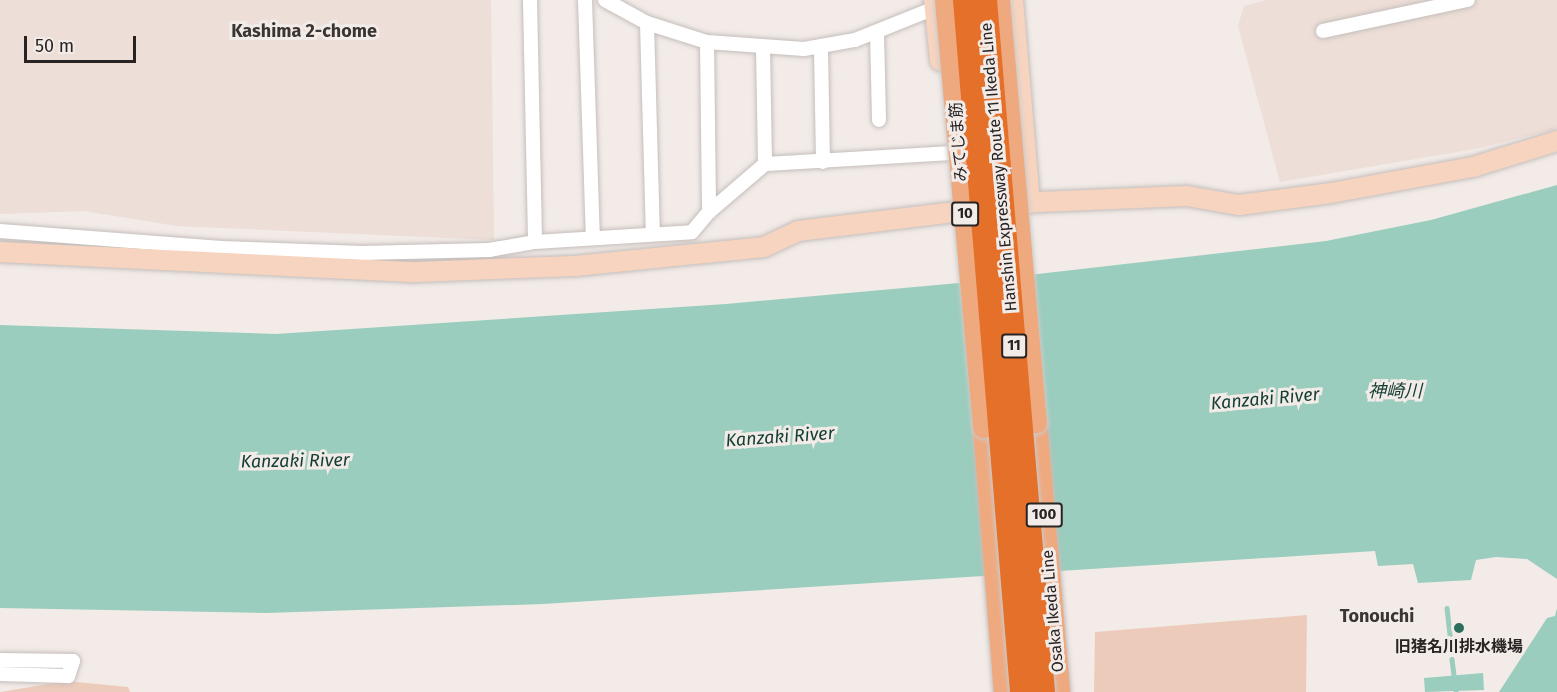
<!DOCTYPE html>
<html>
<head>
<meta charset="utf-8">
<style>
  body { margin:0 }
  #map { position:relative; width:1557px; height:692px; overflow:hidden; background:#f2ebe8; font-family:"Fira Sans","Noto Sans JP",sans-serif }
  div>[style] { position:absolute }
  .built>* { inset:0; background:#edded7 }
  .green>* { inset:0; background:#edcbba }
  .water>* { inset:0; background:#9acdbd }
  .stream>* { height:4.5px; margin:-2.25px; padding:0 2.25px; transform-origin:2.25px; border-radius:2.25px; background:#9acdbd }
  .roads { filter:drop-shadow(0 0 2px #c5bebb) drop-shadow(0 0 2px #c5bebb) }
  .street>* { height:14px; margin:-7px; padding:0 7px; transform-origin:7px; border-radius:7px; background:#fff }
  .secondary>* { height:20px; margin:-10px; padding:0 10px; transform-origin:10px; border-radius:10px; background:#f7d4bf }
  .primary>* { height:21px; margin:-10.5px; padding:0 10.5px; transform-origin:10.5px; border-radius:10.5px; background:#efa97f }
  .bridges { filter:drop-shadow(0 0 2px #cbcaca) drop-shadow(0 0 2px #cbcaca) }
  .primary-bridge>* { height:21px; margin:-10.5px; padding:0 10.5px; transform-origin:10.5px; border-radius:10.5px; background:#efa97f }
  .highway-bridge>* { height:26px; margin:-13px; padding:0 13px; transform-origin:13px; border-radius:13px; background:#e4702a }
  .dots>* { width:16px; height:16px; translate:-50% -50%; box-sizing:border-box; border:3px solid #f2ebe8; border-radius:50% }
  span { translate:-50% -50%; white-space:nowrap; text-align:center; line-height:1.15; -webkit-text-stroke:6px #f2ebe8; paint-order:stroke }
  .shield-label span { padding:2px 4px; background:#f2ebe8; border:2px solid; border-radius:4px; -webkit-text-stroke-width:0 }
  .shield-label { font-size:15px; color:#272423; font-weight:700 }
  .street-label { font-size:16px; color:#272423 }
  .poi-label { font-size:16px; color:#272423; font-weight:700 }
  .neighbourhood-label { font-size:18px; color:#3a3533; font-weight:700 }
  .water-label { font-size:18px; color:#123e33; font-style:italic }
  .scale { position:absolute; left:24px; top:36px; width:112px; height:27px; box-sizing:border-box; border:3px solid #272423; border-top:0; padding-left:8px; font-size:18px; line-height:21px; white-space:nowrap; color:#272423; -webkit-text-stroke:4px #f2ebe8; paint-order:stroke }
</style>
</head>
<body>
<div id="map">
  <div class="built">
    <div style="clip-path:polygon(0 0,491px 0,494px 240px,177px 226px,84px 211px,0 214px)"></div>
    <div style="clip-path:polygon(1267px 0,1557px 0,1557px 129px,1475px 149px,1280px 182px,1238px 26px,1244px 6px)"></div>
  </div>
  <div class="green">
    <div style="clip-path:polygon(1307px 615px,1306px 692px,1094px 692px,1095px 632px)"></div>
    <div style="clip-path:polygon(66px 681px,128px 687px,130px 692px,0 692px)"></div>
  </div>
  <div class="water">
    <div style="clip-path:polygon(1557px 185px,1557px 579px,1527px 559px,1496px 557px,1476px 560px,1471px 580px,1418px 583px,1413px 564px,1378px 566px,1375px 551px,543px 604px,266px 613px,0 608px,0 325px,276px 334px,726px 304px,959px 283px,1326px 241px,1431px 220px)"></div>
    <div style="clip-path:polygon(1557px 608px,1557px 692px,1499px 692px,1547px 618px,1555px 616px)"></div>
    <div style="clip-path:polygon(1483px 673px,1484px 690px,1425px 692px,1424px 678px)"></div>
  </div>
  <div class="stream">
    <div style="left:1447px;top:608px;width:44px;rotate:83.5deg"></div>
    <div style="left:1452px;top:659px;width:33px;rotate:83deg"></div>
  </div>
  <div class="roads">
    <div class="street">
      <div style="left:530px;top:0;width:242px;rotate:88.8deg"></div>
      <div style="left:585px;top:0;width:237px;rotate:88.1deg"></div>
      <div style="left:605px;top:0;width:48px;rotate:28.7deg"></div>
      <div style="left:647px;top:23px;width:63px;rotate:17.6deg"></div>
      <div style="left:707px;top:42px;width:97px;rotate:4.1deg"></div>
      <div style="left:804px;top:49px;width:52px;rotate:-10deg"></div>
      <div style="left:855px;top:40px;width:86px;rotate:-21.8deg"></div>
      <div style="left:647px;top:23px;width:210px;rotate:88.4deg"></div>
      <div style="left:1323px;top:31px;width:148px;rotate:-12.1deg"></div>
      <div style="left:877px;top:32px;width:88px;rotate:88.7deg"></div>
      <div style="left:707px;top:42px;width:170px;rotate:89.3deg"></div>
      <div style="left:763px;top:48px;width:116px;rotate:89deg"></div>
      <div style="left:821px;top:48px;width:114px;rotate:89deg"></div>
      <div style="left:0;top:231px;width:222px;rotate:4.4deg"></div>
      <div style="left:221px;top:248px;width:141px;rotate:2deg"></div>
      <div style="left:362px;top:253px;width:127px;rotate:-1.4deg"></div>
      <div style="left:489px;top:250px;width:47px;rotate:-9.9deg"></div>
      <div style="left:535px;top:242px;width:157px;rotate:-3.6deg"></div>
      <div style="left:692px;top:232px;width:26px;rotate:-50deg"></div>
      <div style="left:709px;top:212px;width:74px;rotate:-40.6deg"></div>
      <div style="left:765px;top:164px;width:184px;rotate:-3.4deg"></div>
      <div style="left:0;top:660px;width:73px;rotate:0.8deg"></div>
      <div style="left:73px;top:661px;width:16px;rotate:108deg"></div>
      <div style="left:68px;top:676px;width:68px;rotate:-178.3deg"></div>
    </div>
    <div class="secondary">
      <div style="left:934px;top:0;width:61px;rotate:84.4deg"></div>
      <div style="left:1013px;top:0;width:203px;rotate:85.2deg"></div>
      <div style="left:0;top:252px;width:416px;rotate:2.8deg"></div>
      <div style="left:416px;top:272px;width:159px;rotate:-2.2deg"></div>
      <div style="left:575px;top:266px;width:190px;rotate:-5.7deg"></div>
      <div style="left:764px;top:247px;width:38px;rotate:-25deg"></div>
      <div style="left:798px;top:231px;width:242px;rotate:-6.9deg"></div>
      <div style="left:1038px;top:202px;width:149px;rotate:-2.3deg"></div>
      <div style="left:1187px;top:196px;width:53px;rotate:9.8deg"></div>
      <div style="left:1239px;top:205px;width:93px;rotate:-7.4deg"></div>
      <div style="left:1331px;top:193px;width:144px;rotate:-10.4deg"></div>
      <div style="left:1473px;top:167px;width:88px;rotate:-17.2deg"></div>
    </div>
    <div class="primary">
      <div style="left:1036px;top:422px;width:271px;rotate:85.1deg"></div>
      <div style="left:983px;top:427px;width:266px;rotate:85.5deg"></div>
    </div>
  </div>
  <div class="bridges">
    <div class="primary-bridge">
      <div style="left:945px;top:0;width:429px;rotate:84.9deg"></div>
      <div style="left:999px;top:0;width:424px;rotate:85deg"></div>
    </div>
    <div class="highway-bridge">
      <div style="left:966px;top:0;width:694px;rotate:85.29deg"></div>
      <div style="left:984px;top:0;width:694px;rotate:85.21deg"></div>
    </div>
  </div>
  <div class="dots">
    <div style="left:1459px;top:628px;background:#2d6e5d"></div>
  </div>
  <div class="shield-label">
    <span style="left:965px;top:214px">10</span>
    <span style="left:1014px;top:346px">11</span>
    <span style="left:1044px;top:515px">100</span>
  </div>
  <div class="street-label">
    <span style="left:959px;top:142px;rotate:-94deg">みてじま筋</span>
    <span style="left:999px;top:167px;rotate:-95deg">Hanshin Expressway Route 11 Ikeda Line</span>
    <span style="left:1053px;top:611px;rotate:-95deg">Osaka Ikeda Line</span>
  </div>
  <div class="poi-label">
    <span style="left:1459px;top:647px">旧猪名川排水機場</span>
  </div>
  <div class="neighbourhood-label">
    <span style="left:304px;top:31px">Kashima 2-chome</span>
    <span style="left:1377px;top:616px">Tonouchi</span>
  </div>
  <div class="water-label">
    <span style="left:1395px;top:391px">神崎川</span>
    <span style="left:1265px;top:399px;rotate:-5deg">Kanzaki River</span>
    <span style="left:780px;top:437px;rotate:-4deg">Kanzaki River</span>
    <span style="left:295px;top:461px;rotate:-1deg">Kanzaki River</span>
  </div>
  <div class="scale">50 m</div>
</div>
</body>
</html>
